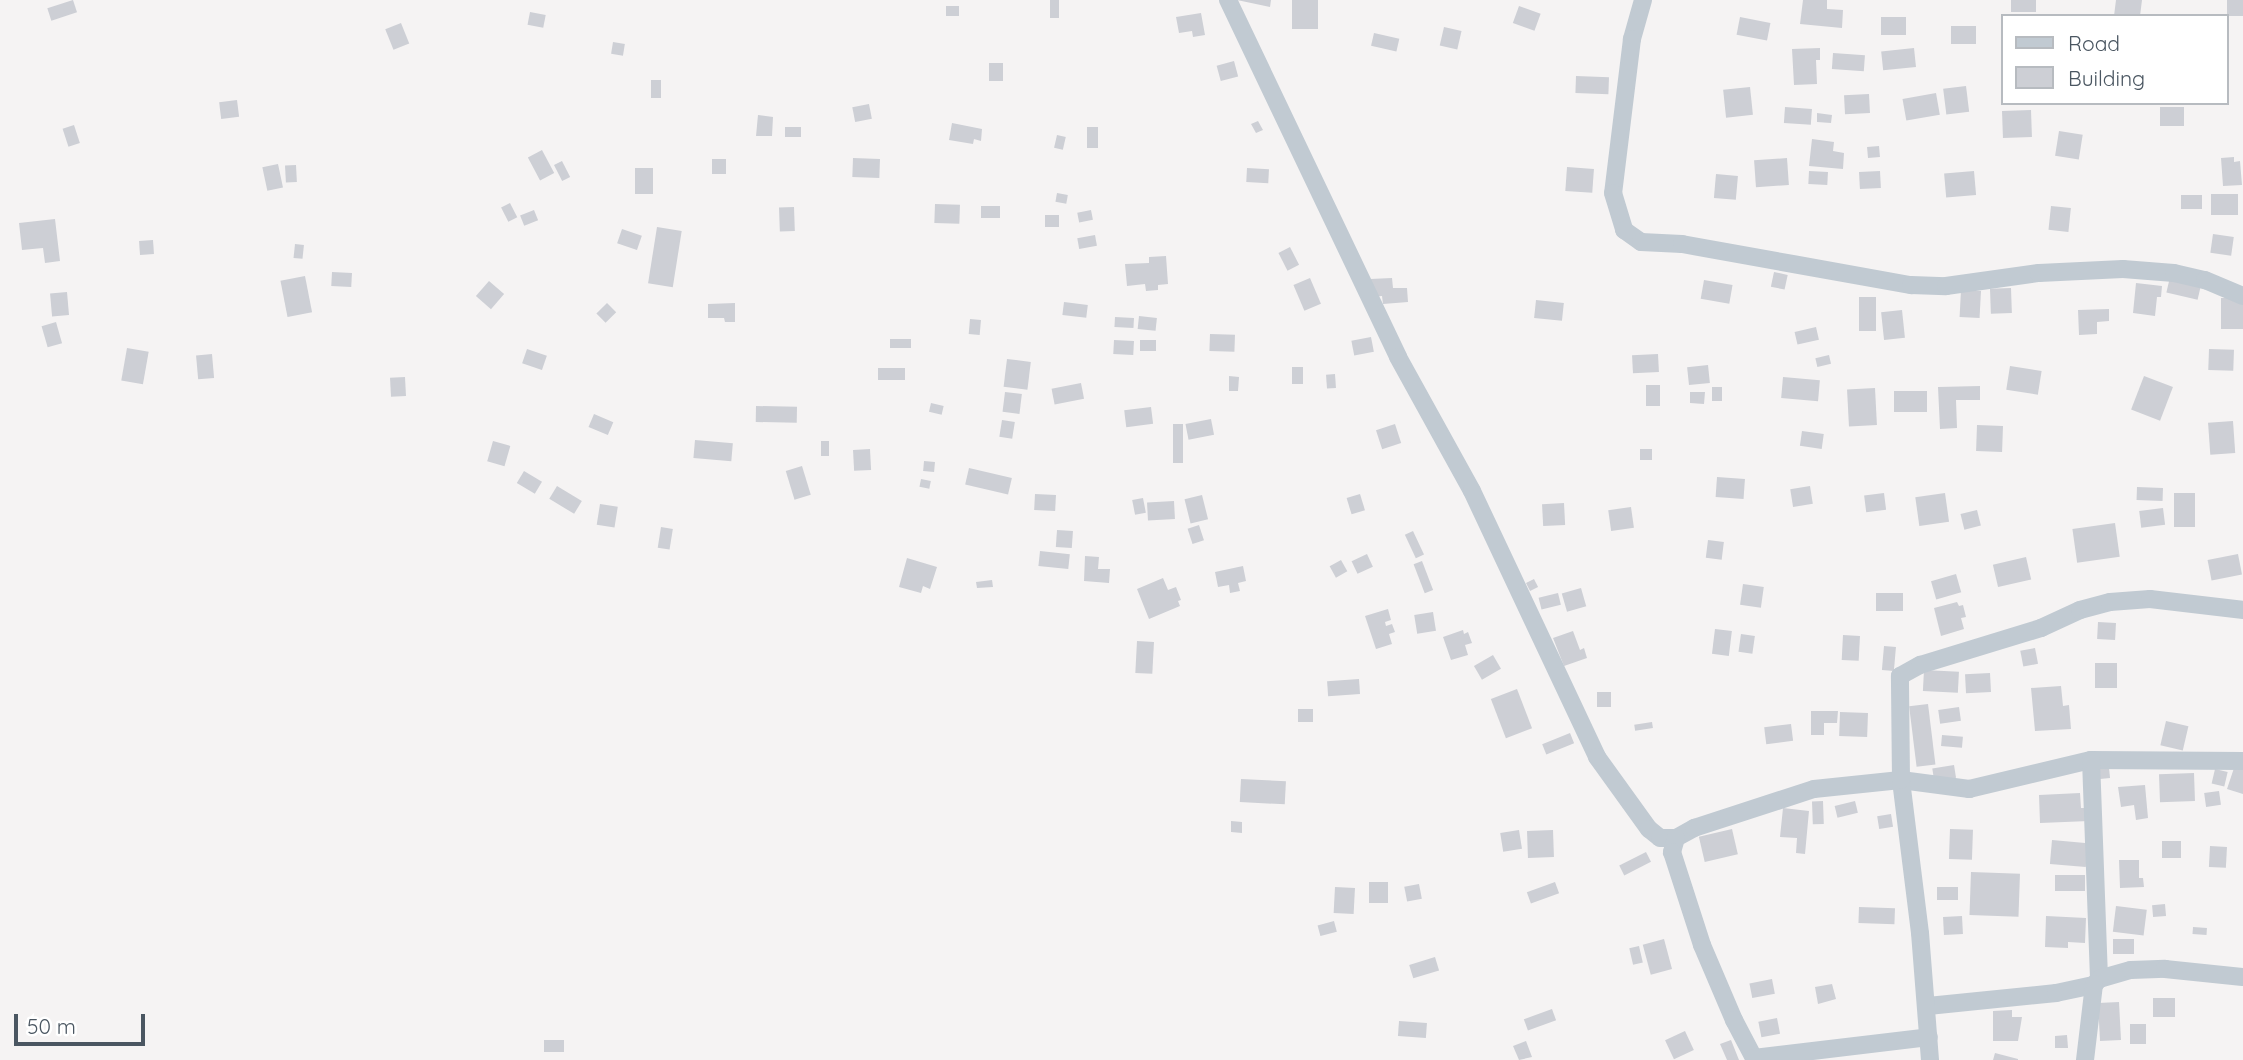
<!DOCTYPE html>
<html>
<head>
<meta charset="utf-8">
<style>
  body { margin:0 }
  #map { position:relative; width:2243px; height:1060px; overflow:hidden; background:#f5f3f3; font-family:Quicksand,sans-serif }
  div>[style] { position:absolute }
  .building>* { inset:0; background:#cdcfd5; transform-origin:0 0 }
  .minor>* { height:18px; margin:-9px; padding:0 9px; transform-origin:9px; border-radius:9px; background:#c1cad2 }
  span { translate:-50% -50%; white-space:nowrap; text-align:center; line-height:1.15; -webkit-text-stroke:6px #fff; paint-order:stroke }
  .legend { position:absolute; left:2001px; top:14px; width:228px; height:91px; box-sizing:border-box; background:#fff; border:2px solid #b7bbc0; margin:0; padding:9px 12px; list-style:none; font-size:21px; color:#4a5661 }
  .legend li { display:flex; align-items:center; gap:14px; height:35px }
  .legend b { width:35px; border:2px solid #b7bbc0 }
  .scale { position:absolute; left:14px; top:1014px; width:131px; height:32px; box-sizing:border-box; border:4px solid #4a5661; border-top:0; padding-left:9px; font-size:21px; line-height:24px; white-space:nowrap; color:#4a5661; -webkit-text-stroke:5px #fff; paint-order:stroke }
</style>
</head>
<body>
<div id="map">
  <div class="building">
    <div style="left:73px;top:0;width:13px;height:27px;rotate:72deg"></div>
    <div style="left:1050px;top:0;width:9px;height:18px"></div>
    <div style="clip-path:polygon(1237px 0,1271px 0,1270px 7px)"></div>
    <div style="left:1292px;top:0;width:26px;height:29px"></div>
    <div style="clip-path:polygon(1803px 0,1827px 0,1827px 9px,1843px 10px,1842px 28px,1800px 24px)"></div>
    <div style="left:2011px;top:0;width:25px;height:12px"></div>
    <div style="clip-path:polygon(2116px 0,2142px 0,2140px 16px,2114px 16px)"></div>
    <div style="left:2227px;top:0;width:16px;height:16px"></div>
    <div style="left:946px;top:6px;width:13px;height:10px"></div>
    <div style="left:1519px;top:6px;width:23px;height:18px;rotate:20deg"></div>
    <div style="left:530px;top:12px;width:16px;height:13px;rotate:11deg"></div>
    <div style="clip-path:polygon(1201px 13px,1205px 35px,1193px 37px,1192px 31px,1179px 33px,1176px 17px)"></div>
    <div style="left:1740px;top:17px;width:31px;height:18px;rotate:11deg"></div>
    <div style="left:1881px;top:17px;width:25px;height:18px"></div>
    <div style="left:401px;top:23px;width:22px;height:17px;rotate:68deg"></div>
    <div style="left:1976px;top:26px;width:18px;height:25px;rotate:90deg"></div>
    <div style="left:1444px;top:27px;width:18px;height:19px;rotate:13deg"></div>
    <div style="left:1374px;top:33px;width:26px;height:13px;rotate:13deg"></div>
    <div style="left:613px;top:42px;width:12px;height:12px;rotate:9deg"></div>
    <div style="clip-path:polygon(1820px 48px,1820px 60px,1816px 60px,1817px 84px,1794px 85px,1792px 49px)"></div>
    <div style="left:1914px;top:48px;width:19px;height:33px;rotate:84deg"></div>
    <div style="left:1833px;top:53px;width:32px;height:16px;rotate:4deg"></div>
    <div style="left:1234px;top:61px;width:16px;height:18px;rotate:75deg"></div>
    <div style="left:989px;top:63px;width:14px;height:18px"></div>
    <div style="left:1576px;top:76px;width:33px;height:17px;rotate:2deg"></div>
    <div style="left:651px;top:80px;width:10px;height:18px"></div>
    <div style="left:1966px;top:86px;width:26px;height:23px;rotate:83deg"></div>
    <div style="left:1750px;top:87px;width:28px;height:27px;rotate:84deg"></div>
    <div style="left:1936px;top:93px;width:22px;height:34px;rotate:80deg"></div>
    <div style="left:1869px;top:94px;width:19px;height:25px;rotate:87deg"></div>
    <div style="left:237px;top:100px;width:17px;height:18px;rotate:83deg"></div>
    <div style="left:869px;top:104px;width:15px;height:17px;rotate:79deg"></div>
    <div style="left:1785px;top:107px;width:27px;height:16px;rotate:4deg"></div>
    <div style="left:2160px;top:107px;width:24px;height:19px"></div>
    <div style="left:2031px;top:110px;width:27px;height:29px;rotate:88deg"></div>
    <div style="clip-path:polygon(1817px 113px,1832px 115px,1831px 123px,1817px 122px)"></div>
    <div style="clip-path:polygon(758px 115px,773px 117px,772px 136px,756px 136px)"></div>
    <div style="clip-path:polygon(1258px 121px,1263px 130px,1256px 133px,1251px 124px)"></div>
    <div style="clip-path:polygon(952px 123px,982px 129px,981px 141px,974px 139px,973px 144px,949px 140px)"></div>
    <div style="left:74px;top:125px;width:19px;height:12px;rotate:72deg"></div>
    <div style="left:801px;top:127px;width:10px;height:16px;rotate:90deg"></div>
    <div style="left:1087px;top:127px;width:11px;height:21px"></div>
    <div style="left:2059px;top:131px;width:24px;height:25px;rotate:9deg"></div>
    <div style="left:1057px;top:135px;width:9px;height:13px;rotate:13deg"></div>
    <div style="clip-path:polygon(1812px 139px,1834px 142px,1833px 151px,1844px 153px,1843px 169px,1809px 166px)"></div>
    <div style="left:1879px;top:146px;width:11px;height:12px;rotate:85deg"></div>
    <div style="left:542px;top:150px;width:26px;height:16px;rotate:62deg"></div>
    <div style="clip-path:polygon(2234px 157px,2234px 162px,2240px 161px,2242px 185px,2223px 186px,2221px 158px)"></div>
    <div style="left:853px;top:158px;width:27px;height:19px;rotate:2deg"></div>
    <div style="left:1787px;top:158px;width:27px;height:33px;rotate:86deg"></div>
    <div style="left:712px;top:159px;width:14px;height:15px"></div>
    <div style="left:562px;top:161px;width:18px;height:9px;rotate:63deg"></div>
    <div style="left:278px;top:164px;width:24px;height:16px;rotate:78deg"></div>
    <div style="left:296px;top:165px;width:17px;height:11px;rotate:87deg"></div>
    <div style="left:1567px;top:167px;width:27px;height:24px;rotate:4deg"></div>
    <div style="left:635px;top:168px;width:18px;height:26px"></div>
    <div style="left:1247px;top:168px;width:22px;height:14px;rotate:3deg"></div>
    <div style="left:1809px;top:171px;width:19px;height:13px;rotate:3deg"></div>
    <div style="left:1880px;top:171px;width:17px;height:21px;rotate:87deg"></div>
    <div style="left:1974px;top:171px;width:24px;height:30px;rotate:85deg"></div>
    <div style="left:1716px;top:174px;width:22px;height:24px;rotate:5deg"></div>
    <div style="left:1057px;top:193px;width:11px;height:9px;rotate:10deg"></div>
    <div style="left:2211px;top:194px;width:27px;height:21px"></div>
    <div style="left:2181px;top:195px;width:21px;height:14px"></div>
    <div style="left:510px;top:203px;width:16px;height:10px;rotate:63deg"></div>
    <div style="left:935px;top:204px;width:25px;height:19px;rotate:2deg"></div>
    <div style="left:981px;top:206px;width:19px;height:12px"></div>
    <div style="left:2051px;top:206px;width:20px;height:24px;rotate:6deg"></div>
    <div style="left:794px;top:207px;width:24px;height:15px;rotate:88deg"></div>
    <div style="left:534px;top:210px;width:11px;height:15px;rotate:68deg"></div>
    <div style="left:1091px;top:210px;width:10px;height:14px;rotate:79deg"></div>
    <div style="left:1045px;top:215px;width:14px;height:12px"></div>
    <div style="clip-path:polygon(55px 219px,60px 261px,45px 263px,43px 248px,22px 250px,19px 223px)"></div>
    <div style="left:657px;top:227px;width:25px;height:57px;rotate:9deg"></div>
    <div style="left:622px;top:229px;width:21px;height:15px;rotate:19deg"></div>
    <div style="left:2213px;top:234px;width:21px;height:19px;rotate:8deg"></div>
    <div style="left:1095px;top:235px;width:11px;height:18px;rotate:80deg"></div>
    <div style="left:153px;top:240px;width:14px;height:14px;rotate:86deg"></div>
    <div style="left:295px;top:244px;width:9px;height:14px;rotate:6deg"></div>
    <div style="left:1290px;top:247px;width:20px;height:13px;rotate:63deg"></div>
    <div style="clip-path:polygon(1166px 256px,1168px 284px,1158px 285px,1158px 290px,1146px 291px,1145px 284px,1127px 286px,1125px 264px,1149px 263px,1149px 257px)"></div>
    <div style="left:332px;top:272px;width:20px;height:14px;rotate:3deg"></div>
    <div style="left:1774px;top:272px;width:14px;height:15px;rotate:12deg"></div>
    <div style="left:305px;top:276px;width:37px;height:25px;rotate:79deg"></div>
    <div style="left:2170px;top:277px;width:32px;height:16px;rotate:13deg"></div>
    <div style="left:1310px;top:278px;width:28px;height:18px;rotate:67deg"></div>
    <div style="clip-path:polygon(1392px 278px,1393px 288px,1407px 288px,1408px 302px,1383px 304px,1382px 296px,1371px 297px,1370px 279px)"></div>
    <div style="left:1704px;top:280px;width:29px;height:19px;rotate:10deg"></div>
    <div style="left:489px;top:281px;width:20px;height:20px;rotate:41deg"></div>
    <div style="clip-path:polygon(2136px 283px,2162px 286px,2161px 297px,2157px 297px,2155px 316px,2133px 313px)"></div>
    <div style="left:2011px;top:288px;width:25px;height:21px;rotate:88deg"></div>
    <div style="left:1961px;top:290px;width:20px;height:27px;rotate:3deg"></div>
    <div style="left:67px;top:292px;width:23px;height:17px;rotate:85deg"></div>
    <div style="left:1859px;top:297px;width:17px;height:34px"></div>
    <div style="left:2243px;top:298px;width:31px;height:22px;rotate:90deg"></div>
    <div style="left:1536px;top:300px;width:28px;height:18px;rotate:6deg"></div>
    <div style="left:1064px;top:302px;width:24px;height:13px;rotate:7deg"></div>
    <div style="left:607px;top:303px;width:13px;height:15px;rotate:45deg"></div>
    <div style="clip-path:polygon(735px 303px,735px 322px,725px 322px,724px 318px,708px 318px,708px 304px)"></div>
    <div style="clip-path:polygon(2109px 309px,2109px 321px,2097px 322px,2097px 334px,2079px 335px,2078px 310px)"></div>
    <div style="left:1902px;top:310px;width:28px;height:21px;rotate:84deg"></div>
    <div style="left:1139px;top:316px;width:18px;height:13px;rotate:6deg"></div>
    <div style="left:1115px;top:317px;width:19px;height:10px;rotate:3deg"></div>
    <div style="left:970px;top:319px;width:11px;height:15px;rotate:5deg"></div>
    <div style="left:56px;top:322px;width:22px;height:15px;rotate:74deg"></div>
    <div style="left:1816px;top:327px;width:13px;height:22px;rotate:77deg"></div>
    <div style="left:1210px;top:334px;width:25px;height:17px;rotate:2deg"></div>
    <div style="left:1371px;top:337px;width:15px;height:20px;rotate:79deg"></div>
    <div style="left:911px;top:339px;width:9px;height:21px;rotate:90deg"></div>
    <div style="left:1114px;top:340px;width:20px;height:14px;rotate:3deg"></div>
    <div style="left:1140px;top:340px;width:16px;height:11px"></div>
    <div style="left:127px;top:348px;width:22px;height:33px;rotate:10deg"></div>
    <div style="left:527px;top:349px;width:21px;height:15px;rotate:19deg"></div>
    <div style="left:2209px;top:349px;width:25px;height:21px;rotate:2deg"></div>
    <div style="left:212px;top:354px;width:24px;height:16px;rotate:85deg"></div>
    <div style="left:1658px;top:354px;width:18px;height:26px;rotate:87deg"></div>
    <div style="left:1829px;top:355px;width:9px;height:14px;rotate:77deg"></div>
    <div style="left:1007px;top:359px;width:24px;height:28px;rotate:7deg"></div>
    <div style="left:1708px;top:365px;width:18px;height:21px;rotate:84deg"></div>
    <div style="left:2010px;top:366px;width:32px;height:24px;rotate:9deg"></div>
    <div style="left:1292px;top:367px;width:11px;height:17px"></div>
    <div style="left:878px;top:368px;width:27px;height:12px"></div>
    <div style="left:1335px;top:374px;width:14px;height:9px;rotate:86deg"></div>
    <div style="clip-path:polygon(1229px 376px,1239px 377px,1238px 391px,1229px 391px)"></div>
    <div style="left:2144px;top:376px;width:31px;height:36px;rotate:21deg"></div>
    <div style="left:405px;top:377px;width:19px;height:15px;rotate:87deg"></div>
    <div style="left:1783px;top:377px;width:37px;height:21px;rotate:5deg"></div>
    <div style="left:1081px;top:383px;width:16px;height:30px;rotate:79deg"></div>
    <div style="left:1646px;top:385px;width:14px;height:21px"></div>
    <div style="clip-path:polygon(1980px 386px,1980px 400px,1956px 400px,1957px 428px,1940px 429px,1938px 387px)"></div>
    <div style="left:1712px;top:387px;width:10px;height:14px"></div>
    <div style="left:1875px;top:388px;width:37px;height:28px;rotate:87deg"></div>
    <div style="left:1894px;top:391px;width:33px;height:21px"></div>
    <div style="left:1005px;top:392px;width:17px;height:20px;rotate:7deg"></div>
    <div style="clip-path:polygon(1690px 392px,1705px 392px,1704px 404px,1690px 403px)"></div>
    <div style="left:931px;top:403px;width:13px;height:9px;rotate:13deg"></div>
    <div style="left:756px;top:406px;width:41px;height:16px;rotate:1deg"></div>
    <div style="left:1151px;top:407px;width:17px;height:27px;rotate:83deg"></div>
    <div style="left:594px;top:414px;width:21px;height:14px;rotate:23deg"></div>
    <div style="left:1211px;top:419px;width:16px;height:26px;rotate:79deg"></div>
    <div style="left:1002px;top:420px;width:13px;height:17px;rotate:9deg"></div>
    <div style="left:2233px;top:421px;width:32px;height:25px;rotate:86deg"></div>
    <div style="left:1173px;top:424px;width:10px;height:39px"></div>
    <div style="left:1395px;top:424px;width:20px;height:20px;rotate:72deg"></div>
    <div style="left:1977px;top:425px;width:26px;height:26px;rotate:2deg"></div>
    <div style="left:1802px;top:431px;width:22px;height:15px;rotate:8deg"></div>
    <div style="left:695px;top:440px;width:38px;height:18px;rotate:5deg"></div>
    <div style="left:493px;top:441px;width:18px;height:21px;rotate:16deg"></div>
    <div style="left:821px;top:441px;width:8px;height:15px"></div>
    <div style="left:870px;top:449px;width:21px;height:17px;rotate:87deg"></div>
    <div style="left:1640px;top:449px;width:12px;height:11px"></div>
    <div style="left:924px;top:461px;width:11px;height:10px;rotate:5deg"></div>
    <div style="left:802px;top:466px;width:30px;height:17px;rotate:73deg"></div>
    <div style="left:969px;top:468px;width:44px;height:17px;rotate:13deg"></div>
    <div style="left:524px;top:471px;width:21px;height:14px;rotate:31deg"></div>
    <div style="left:1717px;top:477px;width:28px;height:20px;rotate:4deg"></div>
    <div style="left:921px;top:479px;width:10px;height:8px;rotate:11deg"></div>
    <div style="left:557px;top:486px;width:29px;height:15px;rotate:31deg"></div>
    <div style="left:1810px;top:486px;width:18px;height:20px;rotate:81deg"></div>
    <div style="left:2137px;top:487px;width:26px;height:13px;rotate:2deg"></div>
    <div style="left:1884px;top:493px;width:17px;height:20px;rotate:83deg"></div>
    <div style="left:1945px;top:493px;width:29px;height:30px;rotate:82deg"></div>
    <div style="left:2174px;top:493px;width:21px;height:34px"></div>
    <div style="left:1035px;top:494px;width:21px;height:16px;rotate:3deg"></div>
    <div style="left:1360px;top:494px;width:17px;height:14px;rotate:73deg"></div>
    <div style="left:1202px;top:495px;width:25px;height:18px;rotate:76deg"></div>
    <div style="left:1143px;top:498px;width:15px;height:11px;rotate:79deg"></div>
    <div style="left:1174px;top:501px;width:18px;height:27px;rotate:87deg"></div>
    <div style="left:1564px;top:503px;width:22px;height:22px;rotate:87deg"></div>
    <div style="left:600px;top:504px;width:18px;height:21px;rotate:9deg"></div>
    <div style="left:1631px;top:507px;width:21px;height:23px;rotate:82deg"></div>
    <div style="left:2163px;top:508px;width:17px;height:24px;rotate:83deg"></div>
    <div style="left:1977px;top:510px;width:16px;height:17px;rotate:76deg"></div>
    <div style="left:2115px;top:523px;width:34px;height:43px;rotate:82deg"></div>
    <div style="left:1199px;top:525px;width:16px;height:12px;rotate:72deg"></div>
    <div style="left:661px;top:527px;width:12px;height:21px;rotate:9deg"></div>
    <div style="left:1057px;top:530px;width:16px;height:17px;rotate:4deg"></div>
    <div style="left:1413px;top:531px;width:26px;height:9px;rotate:65deg"></div>
    <div style="left:1708px;top:540px;width:16px;height:18px;rotate:7deg"></div>
    <div style="left:1040px;top:551px;width:30px;height:15px;rotate:6deg"></div>
    <div style="left:1367px;top:554px;width:14px;height:17px;rotate:65deg"></div>
    <div style="left:2238px;top:554px;width:21px;height:31px;rotate:79deg"></div>
    <div style="clip-path:polygon(1085px 556px,1099px 557px,1098px 569px,1110px 569px,1109px 583px,1084px 581px)"></div>
    <div style="left:2026px;top:557px;width:23px;height:34px;rotate:77deg"></div>
    <div style="clip-path:polygon(907px 558px,937px 567px,930px 589px,923px 586px,921px 593px,899px 587px)"></div>
    <div style="left:1341px;top:560px;width:13px;height:13px;rotate:61deg"></div>
    <div style="left:1422px;top:561px;width:31px;height:9px;rotate:69deg"></div>
    <div style="clip-path:polygon(1243px 566px,1246px 581px,1238px 583px,1240px 591px,1230px 593px,1229px 585px,1218px 587px,1215px 572px)"></div>
    <div style="left:1956px;top:574px;width:19px;height:26px;rotate:74deg"></div>
    <div style="clip-path:polygon(1163px 578px,1168px 590px,1176px 587px,1181px 600px,1178px 601px,1180px 606px,1149px 619px,1137px 589px)"></div>
    <div style="left:1534px;top:579px;width:9px;height:9px;rotate:63deg"></div>
    <div style="clip-path:polygon(992px 580px,993px 587px,977px 588px,976px 582px)"></div>
    <div style="left:1743px;top:584px;width:21px;height:21px;rotate:8deg"></div>
    <div style="left:1581px;top:588px;width:19px;height:20px;rotate:74deg"></div>
    <div style="left:1558px;top:593px;width:12px;height:20px;rotate:76deg"></div>
    <div style="left:1876px;top:593px;width:27px;height:18px"></div>
    <div style="clip-path:polygon(1957px 602px,1959px 606px,1963px 605px,1966px 617px,1961px 618px,1964px 629px,1941px 636px,1934px 608px)"></div>
    <div style="clip-path:polygon(1388px 609px,1391px 620px,1385px 622px,1386px 626px,1392px 624px,1395px 632px,1389px 634px,1392px 644px,1376px 649px,1365px 616px)"></div>
    <div style="left:1433px;top:612px;width:19px;height:19px;rotate:81deg"></div>
    <div style="left:2098px;top:622px;width:18px;height:17px;rotate:3deg"></div>
    <div style="left:1715px;top:629px;width:17px;height:25px;rotate:7deg"></div>
    <div style="clip-path:polygon(1463px 630px,1464px 634px,1468px 632px,1472px 643px,1465px 645px,1468px 655px,1451px 660px,1443px 637px)"></div>
    <div style="clip-path:polygon(1573px 631px,1580px 650px,1584px 648px,1587px 658px,1564px 666px,1553px 638px)"></div>
    <div style="left:1741px;top:634px;width:14px;height:18px;rotate:8deg"></div>
    <div style="left:1843px;top:635px;width:17px;height:25px;rotate:3deg"></div>
    <div style="left:1137px;top:641px;width:17px;height:32px;rotate:3deg"></div>
    <div style="left:1884px;top:646px;width:12px;height:24px;rotate:5deg"></div>
    <div style="left:2035px;top:648px;width:16px;height:15px;rotate:79deg"></div>
    <div style="left:1493px;top:655px;width:16px;height:22px;rotate:60deg"></div>
    <div style="left:2095px;top:663px;width:22px;height:25px"></div>
    <div style="left:1924px;top:670px;width:35px;height:21px;rotate:3deg"></div>
    <div style="left:1990px;top:673px;width:19px;height:25px;rotate:87deg"></div>
    <div style="left:1359px;top:679px;width:15px;height:32px;rotate:86deg"></div>
    <div style="clip-path:polygon(2061px 686px,2063px 706px,2069px 705px,2071px 729px,2035px 731px,2031px 688px)"></div>
    <div style="left:1517px;top:689px;width:42px;height:28px;rotate:69deg"></div>
    <div style="left:1597px;top:692px;width:14px;height:15px"></div>
    <div style="left:1928px;top:704px;width:61px;height:19px;rotate:83deg"></div>
    <div style="left:1959px;top:707px;width:14px;height:21px;rotate:82deg"></div>
    <div style="left:1313px;top:709px;width:13px;height:15px;rotate:90deg"></div>
    <div style="clip-path:polygon(1811px 711px,1838px 711px,1837px 723px,1824px 723px,1824px 735px,1811px 735px)"></div>
    <div style="left:1840px;top:712px;width:28px;height:24px;rotate:2deg"></div>
    <div style="left:2166px;top:721px;width:23px;height:25px;rotate:13deg"></div>
    <div style="left:1652px;top:722px;width:6px;height:18px;rotate:81deg"></div>
    <div style="left:1791px;top:724px;width:17px;height:27px;rotate:83deg"></div>
    <div style="left:1570px;top:733px;width:11px;height:30px;rotate:68deg"></div>
    <div style="left:1942px;top:735px;width:21px;height:11px;rotate:5deg"></div>
    <div style="left:1954px;top:765px;width:13px;height:22px;rotate:81deg"></div>
    <div style="clip-path:polygon(2235px 765px,2243px 768px,2243px 794px,2227px 789px)"></div>
    <div style="left:2109px;top:768px;width:10px;height:10px;rotate:84deg"></div>
    <div style="left:2215px;top:769px;width:13px;height:15px;rotate:13deg"></div>
    <div style="left:2194px;top:773px;width:28px;height:35px;rotate:88deg"></div>
    <div style="left:1241px;top:779px;width:45px;height:23px;rotate:3deg"></div>
    <div style="clip-path:polygon(2145px 785px,2148px 818px,2136px 820px,2134px 805px,2121px 807px,2118px 787px)"></div>
    <div style="left:2219px;top:791px;width:14px;height:15px;rotate:82deg"></div>
    <div style="clip-path:polygon(2080px 793px,2081px 808px,2088px 808px,2089px 821px,2040px 823px,2039px 795px)"></div>
    <div style="left:1823px;top:801px;width:23px;height:11px;rotate:88deg"></div>
    <div style="left:1855px;top:801px;width:12px;height:21px;rotate:76deg"></div>
    <div style="clip-path:polygon(1783px 808px,1809px 811px,1805px 854px,1796px 853px,1797px 838px,1780px 837px)"></div>
    <div style="left:1891px;top:814px;width:13px;height:14px;rotate:81deg"></div>
    <div style="clip-path:polygon(1231px 821px,1242px 822px,1242px 833px,1231px 832px)"></div>
    <div style="left:1732px;top:829px;width:26px;height:34px;rotate:77deg"></div>
    <div style="left:1950px;top:829px;width:23px;height:30px;rotate:2deg"></div>
    <div style="left:1519px;top:830px;width:19px;height:19px;rotate:81deg"></div>
    <div style="left:1553px;top:830px;width:27px;height:26px;rotate:88deg"></div>
    <div style="left:2052px;top:840px;width:36px;height:24px;rotate:5deg"></div>
    <div style="left:2162px;top:841px;width:19px;height:17px"></div>
    <div style="left:2210px;top:846px;width:17px;height:21px;rotate:3deg"></div>
    <div style="left:1646px;top:852px;width:11px;height:30px;rotate:63deg"></div>
    <div style="clip-path:polygon(2119px 860px,2139px 860px,2139px 878px,2143px 878px,2144px 887px,2120px 888px)"></div>
    <div style="left:1971px;top:872px;width:49px;height:43px;rotate:2deg"></div>
    <div style="left:2085px;top:875px;width:16px;height:30px;rotate:90deg"></div>
    <div style="left:1369px;top:882px;width:19px;height:21px"></div>
    <div style="left:1555px;top:882px;width:12px;height:30px;rotate:70deg"></div>
    <div style="left:1419px;top:884px;width:15px;height:15px;rotate:79deg"></div>
    <div style="left:1335px;top:887px;width:20px;height:26px;rotate:3deg"></div>
    <div style="left:1937px;top:887px;width:21px;height:13px"></div>
    <div style="left:2165px;top:904px;width:12px;height:13px;rotate:85deg"></div>
    <div style="left:2116px;top:906px;width:31px;height:26px;rotate:7deg"></div>
    <div style="left:1859px;top:907px;width:36px;height:16px;rotate:2deg"></div>
    <div style="left:1962px;top:916px;width:18px;height:19px;rotate:87deg"></div>
    <div style="clip-path:polygon(2046px 916px,2086px 918px,2085px 943px,2068px 942px,2068px 948px,2045px 947px)"></div>
    <div style="left:1334px;top:921px;width:11px;height:17px;rotate:75deg"></div>
    <div style="left:2193px;top:927px;width:14px;height:7px;rotate:4deg"></div>
    <div style="left:1664px;top:939px;width:31px;height:22px;rotate:75deg"></div>
    <div style="left:2113px;top:939px;width:21px;height:15px"></div>
    <div style="left:1639px;top:946px;width:17px;height:10px;rotate:77deg"></div>
    <div style="left:1435px;top:957px;width:14px;height:27px;rotate:73deg"></div>
    <div style="left:1772px;top:979px;width:15px;height:23px;rotate:79deg"></div>
    <div style="clip-path:polygon(1832px 984px,1836px 999px,1818px 1004px,1815px 987px)"></div>
    <div style="left:2153px;top:998px;width:22px;height:19px"></div>
    <div style="left:2119px;top:1002px;width:38px;height:21px;rotate:87deg"></div>
    <div style="left:1552px;top:1009px;width:12px;height:30px;rotate:70deg"></div>
    <div style="clip-path:polygon(2012px 1010px,2012px 1017px,2022px 1017px,2018px 1041px,1993px 1041px,1993px 1011px)"></div>
    <div style="left:1777px;top:1018px;width:16px;height:19px;rotate:79deg"></div>
    <div style="left:1399px;top:1021px;width:28px;height:15px;rotate:4deg"></div>
    <div style="left:2130px;top:1024px;width:16px;height:20px"></div>
    <div style="left:1685px;top:1031px;width:21px;height:22px;rotate:65deg"></div>
    <div style="clip-path:polygon(2067px 1035px,2068px 1048px,2055px 1048px,2055px 1036px)"></div>
    <div style="left:564px;top:1040px;width:12px;height:20px;rotate:90deg"></div>
    <div style="clip-path:polygon(1731px 1040px,1739px 1060px,1727px 1060px,1720px 1044px)"></div>
    <div style="clip-path:polygon(1526px 1041px,1532px 1057px,1519px 1060px,1513px 1046px)"></div>
    <div style="clip-path:polygon(1995px 1053px,2018px 1059px,2018px 1060px,1993px 1060px)"></div>
  </div>
  <div class="minor">
    <div style="left:1228px;top:0;width:395px;rotate:64.5deg"></div>
    <div style="left:1398px;top:357px;width:153px;rotate:61.1deg"></div>
    <div style="left:1472px;top:491px;width:294px;rotate:64.8deg"></div>
    <div style="left:1597px;top:757px;width:89px;rotate:54.2deg"></div>
    <div style="left:1649px;top:829px;width:14px;rotate:39deg"></div>
    <div style="left:1660px;top:838px;width:16px"></div>
    <div style="left:1676px;top:838px;width:21px;rotate:-29deg"></div>
    <div style="left:1694px;top:828px;width:126px;rotate:-18deg"></div>
    <div style="left:1814px;top:789px;width:87px;rotate:-5.9deg"></div>
    <div style="left:1901px;top:780px;width:69px;rotate:7.5deg"></div>
    <div style="left:1969px;top:789px;width:125px;rotate:-13.4deg"></div>
    <div style="left:2091px;top:760px;width:152px;rotate:0.4deg"></div>
    <div style="left:1643px;top:0;width:41px;rotate:105.8deg"></div>
    <div style="left:1632px;top:39px;width:155px;rotate:97deg"></div>
    <div style="left:1613px;top:193px;width:39px;rotate:73deg"></div>
    <div style="left:1624px;top:230px;width:21px;rotate:35deg"></div>
    <div style="left:1641px;top:242px;width:41px;rotate:2.8deg"></div>
    <div style="left:1682px;top:244px;width:233px;rotate:10.2deg"></div>
    <div style="left:1911px;top:285px;width:35px;rotate:2deg"></div>
    <div style="left:1946px;top:286px;width:94px;rotate:-8deg"></div>
    <div style="left:2039px;top:273px;width:84px;rotate:-2.7deg"></div>
    <div style="left:2123px;top:269px;width:51px;rotate:4.5deg"></div>
    <div style="left:2174px;top:273px;width:32px;rotate:13deg"></div>
    <div style="left:2205px;top:280px;width:41px;rotate:22.8deg"></div>
    <div style="left:2091px;top:760px;width:219px;rotate:87.9deg"></div>
    <div style="left:1676px;top:838px;width:15px;rotate:106deg"></div>
    <div style="left:1672px;top:852px;width:98px;rotate:72.1deg"></div>
    <div style="left:1702px;top:945px;width:82px;rotate:66.9deg"></div>
    <div style="left:1734px;top:1020px;width:45px;rotate:62.3deg"></div>
    <div style="left:1928px;top:1006px;width:129px;rotate:-5.8deg"></div>
    <div style="left:2056px;top:993px;width:39px;rotate:-12deg"></div>
    <div style="left:2094px;top:985px;width:8px;rotate:-50deg"></div>
    <div style="left:2099px;top:979px;width:33px;rotate:-16deg"></div>
    <div style="left:2131px;top:970px;width:34px;rotate:-2deg"></div>
    <div style="left:2165px;top:969px;width:78px;rotate:5.9deg"></div>
    <div style="left:1754px;top:1058px;width:176px;rotate:-6.8deg"></div>
    <div style="left:1930px;top:1060px;width:127px;rotate:-94.5deg"></div>
    <div style="left:1920px;top:933px;width:154px;rotate:-97.1deg"></div>
    <div style="left:1901px;top:780px;width:104px;rotate:-90.6deg"></div>
    <div style="left:1900px;top:676px;width:23px;rotate:-29deg"></div>
    <div style="left:1920px;top:665px;width:127px;rotate:-17deg"></div>
    <div style="left:2041px;top:628px;width:43px;rotate:-24.8deg"></div>
    <div style="left:2080px;top:610px;width:31px;rotate:-15deg"></div>
    <div style="left:2110px;top:602px;width:40px;rotate:-4.3deg"></div>
    <div style="left:2150px;top:599px;width:94px;rotate:6.7deg"></div>
    <div style="left:2085px;top:1060px;width:76px;rotate:-83.2deg"></div>
  </div>
  <ul class="legend">
  <li><b style="height:9px;background:#c1cad2"></b>Road</li>
  <li><b style="height:19px;background:#cdcfd5"></b>Building</li>
  </ul>
  <div class="scale">50 m</div>
</div>
</body>
</html>
